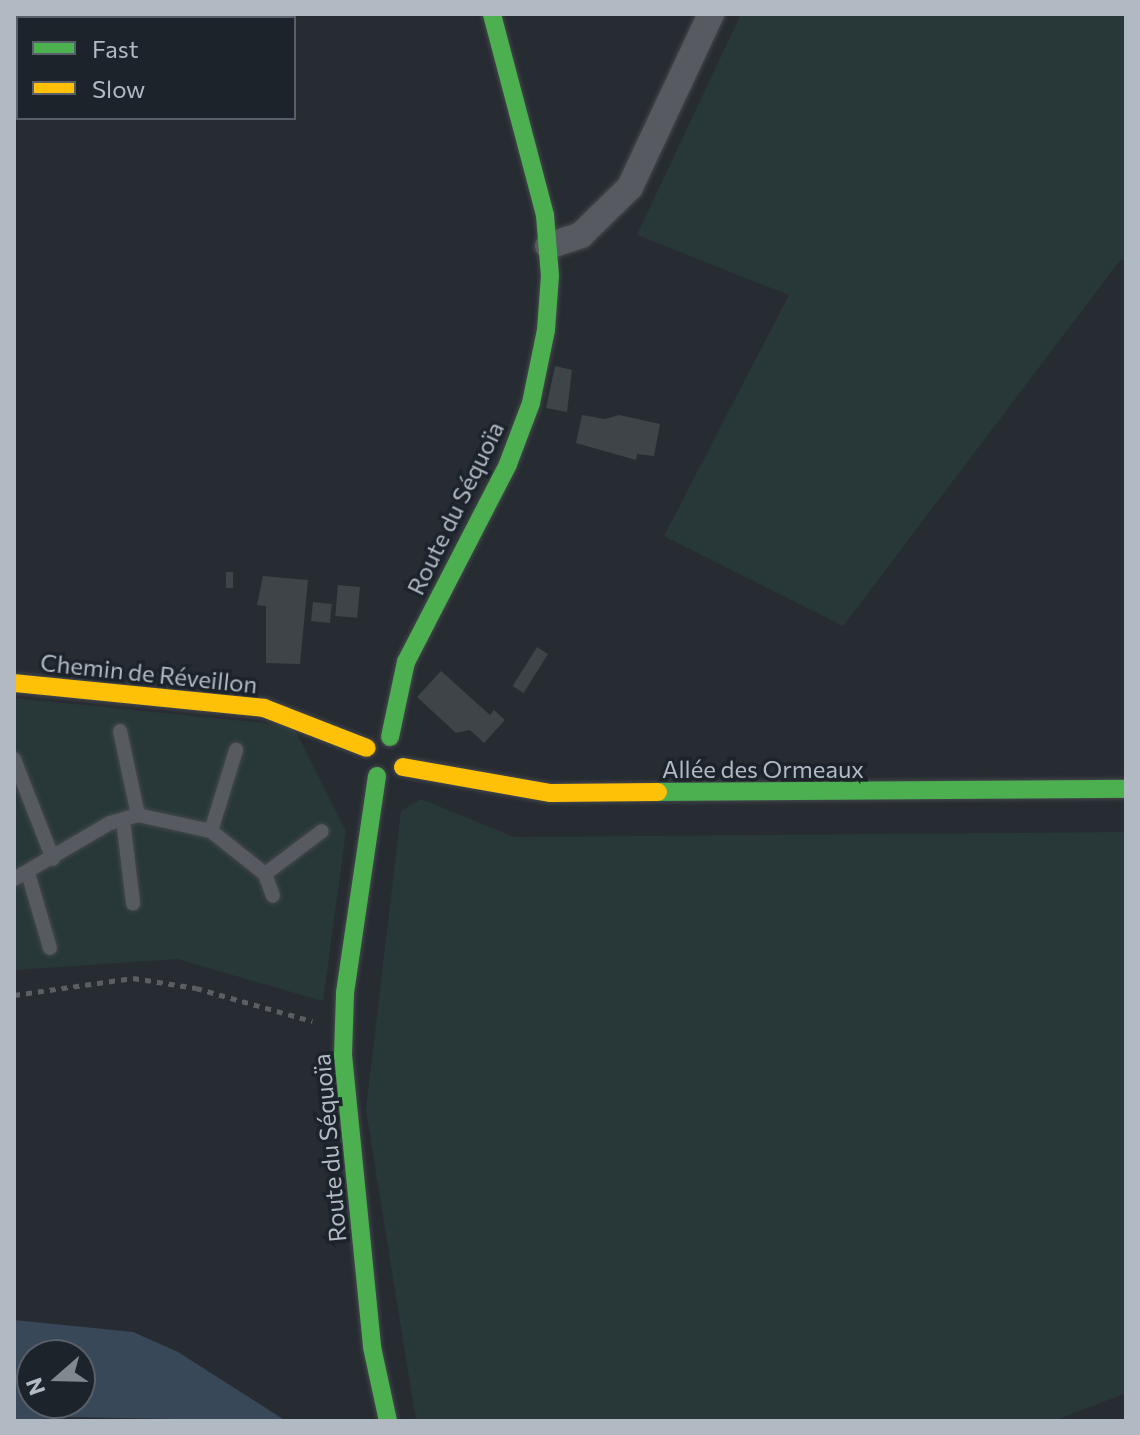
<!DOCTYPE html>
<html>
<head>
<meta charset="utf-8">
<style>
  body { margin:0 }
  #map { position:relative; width:1140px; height:1435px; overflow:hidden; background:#272c32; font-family:Commissioner,sans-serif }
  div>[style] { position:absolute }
  .green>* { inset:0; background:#283838 }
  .water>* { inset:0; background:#384859 }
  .building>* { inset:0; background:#3f4448; transform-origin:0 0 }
  .path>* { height:5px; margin-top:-2.5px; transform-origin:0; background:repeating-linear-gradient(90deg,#5b5f64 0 6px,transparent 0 12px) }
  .roads { filter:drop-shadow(0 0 2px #44484d) drop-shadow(0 0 2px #44484d) }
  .lane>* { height:14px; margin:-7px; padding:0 7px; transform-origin:7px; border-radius:7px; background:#575a60 }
  .street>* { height:26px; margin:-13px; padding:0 13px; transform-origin:13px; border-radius:13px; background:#575a60 }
  .fast>* { height:18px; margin:-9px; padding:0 9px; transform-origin:9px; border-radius:9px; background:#4caf50 }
  .slow>* { height:18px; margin:-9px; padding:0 9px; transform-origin:9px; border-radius:9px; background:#ffc107 }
  span { translate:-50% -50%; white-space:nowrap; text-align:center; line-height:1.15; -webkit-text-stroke:7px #1c232b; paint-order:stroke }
  .street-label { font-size:24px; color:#b1b9c3 }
  .frame { position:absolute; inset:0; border:16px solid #b1b9c3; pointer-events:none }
  .legend { position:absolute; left:16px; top:16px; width:280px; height:104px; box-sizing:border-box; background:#1c232b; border:2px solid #585f68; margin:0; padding:10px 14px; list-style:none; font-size:24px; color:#b1b9c3 }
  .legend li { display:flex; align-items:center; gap:16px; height:40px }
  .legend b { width:40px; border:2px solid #585f68 }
  .north { position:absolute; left:16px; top:1339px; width:80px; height:80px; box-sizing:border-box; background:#1c232b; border:2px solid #585f68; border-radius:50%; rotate:250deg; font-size:22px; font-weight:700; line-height:32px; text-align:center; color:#b1b9c3 }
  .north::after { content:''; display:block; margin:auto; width:28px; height:36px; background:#818890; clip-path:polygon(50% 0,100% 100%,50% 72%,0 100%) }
</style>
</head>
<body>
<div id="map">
  <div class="green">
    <div style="clip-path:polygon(741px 14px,1126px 14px,1126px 261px,1121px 259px,843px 626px,664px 536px,789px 295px,637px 235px)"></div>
    <div style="clip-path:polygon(14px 698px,293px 726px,346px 831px,323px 1001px,177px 959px,14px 970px)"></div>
    <div style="clip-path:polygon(421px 799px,514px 837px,1126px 832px,1126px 1393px,1054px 1421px,416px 1421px,366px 1110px,401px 811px)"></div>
  </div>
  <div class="water">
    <div style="clip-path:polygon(evenodd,14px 1320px,133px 1332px,178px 1352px,286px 1421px,67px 1417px,14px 1421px,14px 1320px,32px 1355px,80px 1355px,80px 1403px,32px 1403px,32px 1355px)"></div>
  </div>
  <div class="building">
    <div style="clip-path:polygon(555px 366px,572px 370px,567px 412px,546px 408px)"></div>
    <div style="clip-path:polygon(582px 415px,605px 419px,619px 415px,660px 424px,654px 456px,637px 454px,636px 460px,576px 443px)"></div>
    <div style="left:226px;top:572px;width:7px;height:16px"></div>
    <div style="clip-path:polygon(263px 576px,308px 580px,300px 664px,266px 663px,266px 606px,257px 605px)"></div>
    <div style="left:338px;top:585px;width:22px;height:31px;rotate:5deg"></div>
    <div style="left:313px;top:602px;width:19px;height:19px;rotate:6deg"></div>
    <div style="left:537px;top:647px;width:13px;height:46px;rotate:32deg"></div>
    <div style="clip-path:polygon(441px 671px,490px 715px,494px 710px,505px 720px,484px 743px,470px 730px,456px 733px,417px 697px)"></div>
  </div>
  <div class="path">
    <div style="left:14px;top:995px;width:120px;rotate:-8.1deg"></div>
    <div style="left:133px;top:978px;width:64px;rotate:9deg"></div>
    <div style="left:196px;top:988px;width:121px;rotate:15.9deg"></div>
  </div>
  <div class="roads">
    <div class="lane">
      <div style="left:120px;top:731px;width:86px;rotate:77.9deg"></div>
      <div style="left:14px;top:759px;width:107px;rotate:68.7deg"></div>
      <div style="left:123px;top:820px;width:84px;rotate:83.1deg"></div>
      <div style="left:211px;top:831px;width:85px;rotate:-72.8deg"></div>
      <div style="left:28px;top:873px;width:78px;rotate:73.7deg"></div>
      <div style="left:265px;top:874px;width:71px;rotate:-37deg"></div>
      <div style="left:14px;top:879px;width:111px;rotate:-30.3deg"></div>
      <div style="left:110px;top:823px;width:29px;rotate:-16deg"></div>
      <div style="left:138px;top:815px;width:75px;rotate:12.4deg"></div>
      <div style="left:211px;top:831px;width:69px;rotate:38.5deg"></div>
      <div style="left:265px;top:874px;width:23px;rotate:70deg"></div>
    </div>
    <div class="street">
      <div style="left:548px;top:246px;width:35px;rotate:-18deg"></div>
      <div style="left:581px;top:235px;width:69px;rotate:-44.4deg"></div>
      <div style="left:630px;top:187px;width:191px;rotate:-64.9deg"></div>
    </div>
    <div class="fast">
      <div style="left:390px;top:737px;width:77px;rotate:-78deg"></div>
      <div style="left:406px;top:662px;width:223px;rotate:-62.7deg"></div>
      <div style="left:508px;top:464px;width:65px;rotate:-69.3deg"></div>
      <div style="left:531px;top:403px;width:75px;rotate:-78.4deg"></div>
      <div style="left:546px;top:330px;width:54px;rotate:-85.8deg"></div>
      <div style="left:550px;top:276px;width:61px;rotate:-94.7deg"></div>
      <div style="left:545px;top:215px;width:208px;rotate:-104.8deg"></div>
      <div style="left:377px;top:776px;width:220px;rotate:98.4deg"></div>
      <div style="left:345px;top:994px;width:61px;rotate:91.9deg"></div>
      <div style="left:343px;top:1055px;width:293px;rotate:84.3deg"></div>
      <div style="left:372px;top:1347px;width:76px;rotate:77.8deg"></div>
      <div style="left:658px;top:792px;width:468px;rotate:-0.4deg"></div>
    </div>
    <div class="slow">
      <div style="left:14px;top:683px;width:251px;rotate:5.7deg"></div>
      <div style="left:264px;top:708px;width:110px;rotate:21.2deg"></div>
      <div style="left:403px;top:767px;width:150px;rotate:10deg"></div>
      <div style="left:551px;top:793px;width:107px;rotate:-0.5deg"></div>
    </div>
  </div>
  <div class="street-label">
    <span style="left:455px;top:508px;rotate:-64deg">Route du Séquoïa</span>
    <span style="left:149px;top:673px;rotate:6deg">Chemin de Réveillon</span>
    <span style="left:763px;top:769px">Allée des Ormeaux</span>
    <span style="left:329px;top:1148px;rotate:-95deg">Route du Séquoïa</span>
  </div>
  <div class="frame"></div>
  <ul class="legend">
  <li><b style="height:10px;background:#4caf50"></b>Fast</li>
  <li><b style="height:10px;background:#ffc107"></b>Slow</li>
  </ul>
  <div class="north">N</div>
</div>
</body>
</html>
